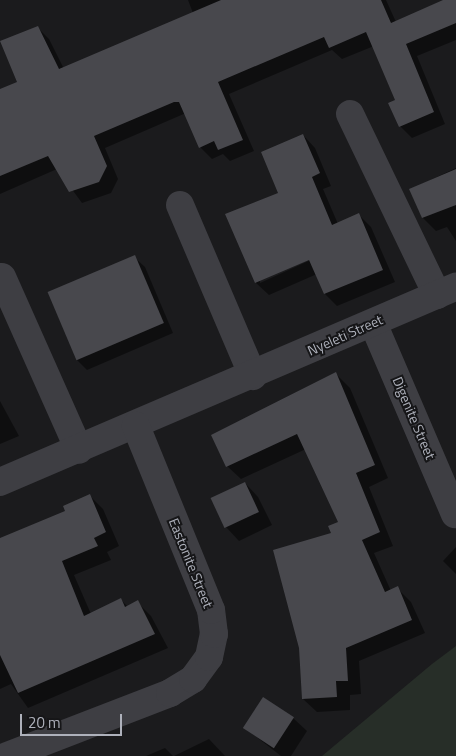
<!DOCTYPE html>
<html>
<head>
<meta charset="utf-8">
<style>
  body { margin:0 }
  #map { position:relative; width:456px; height:756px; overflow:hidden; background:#1b1b1d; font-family:"Titillium Web",sans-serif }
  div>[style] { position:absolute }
  .green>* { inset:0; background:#272e28 }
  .shadow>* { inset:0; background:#0007 }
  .building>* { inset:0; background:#48484d; transform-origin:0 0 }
  .street>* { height:28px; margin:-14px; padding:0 14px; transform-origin:14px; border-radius:14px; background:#3e3e43 }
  span { translate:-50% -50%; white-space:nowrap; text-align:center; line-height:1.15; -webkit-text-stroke:4px #161618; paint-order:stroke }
  .street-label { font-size:14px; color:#aeb1bb }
  .scale { position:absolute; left:20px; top:714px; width:102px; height:22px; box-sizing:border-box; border:2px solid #aeb1bb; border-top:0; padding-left:6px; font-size:15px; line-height:18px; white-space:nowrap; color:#aeb1bb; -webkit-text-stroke:4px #161618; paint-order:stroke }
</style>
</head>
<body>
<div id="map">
  <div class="green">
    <div style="clip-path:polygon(456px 646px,456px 756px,322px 756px,432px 664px)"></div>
  </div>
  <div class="shadow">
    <div style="clip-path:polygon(188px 0,386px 0,396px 22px,456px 0,456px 40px,417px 56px,445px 124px,412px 138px,400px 126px,397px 101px,374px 46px,342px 59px,332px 50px,229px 94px,254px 151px,230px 161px,223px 154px,212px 159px,200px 147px,186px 113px,105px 148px,118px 179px,111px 193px,82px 203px,57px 169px,0 194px,0 91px,18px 83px,37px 27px,49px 39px,64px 69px,193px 13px)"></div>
    <div style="clip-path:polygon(evenodd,303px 135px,315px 148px,331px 186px,323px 189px,338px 224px,359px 215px,371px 227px,395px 282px,337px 306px,325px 294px,317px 274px,269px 295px,256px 283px,227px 215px,280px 194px,303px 135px,314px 256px,315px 258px,260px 283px,260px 280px,314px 256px)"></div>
    <div style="clip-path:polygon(456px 168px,456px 241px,447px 227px,436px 231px,423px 218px,411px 189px)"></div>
    <div style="clip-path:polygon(134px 257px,145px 267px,173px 333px,87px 370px,77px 360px)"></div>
    <div style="clip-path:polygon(336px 374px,350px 388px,388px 478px,369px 487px,393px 546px,374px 553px,391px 591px,397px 588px,411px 602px,425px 633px,359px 661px,361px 694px,350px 695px,350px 710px,317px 712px,303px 699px,333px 534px,339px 523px,306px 449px,241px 479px,227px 466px)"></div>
    <div style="clip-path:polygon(0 401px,19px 436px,0 444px)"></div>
    <div style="clip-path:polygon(245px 483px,258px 497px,272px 525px,239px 541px,226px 527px)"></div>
    <div style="clip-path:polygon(89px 495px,103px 509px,119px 546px,107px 552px,111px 560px,74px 575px,91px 614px,120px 599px,128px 607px,137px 602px,151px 616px,168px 648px,28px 708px,11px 684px,0 689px,0 542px,67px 512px)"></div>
    <div style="clip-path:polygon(456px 547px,456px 574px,443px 561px)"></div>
    <div style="clip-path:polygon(293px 718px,307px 731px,291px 756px,281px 756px,245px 728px)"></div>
    <div style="clip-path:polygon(209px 739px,225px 756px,174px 756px)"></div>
    <div style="clip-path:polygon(165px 748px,173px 756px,146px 756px)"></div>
  </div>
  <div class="building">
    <div style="clip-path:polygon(221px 0,381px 0,391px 23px,443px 0,456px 0,456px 23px,406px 44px,434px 112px,399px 127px,388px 103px,395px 100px,366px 32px,329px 48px,324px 37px,218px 82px,243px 140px,218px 150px,214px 141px,199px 148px,179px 102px,174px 102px,94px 136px,107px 166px,99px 182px,69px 192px,48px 156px,0 176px,0 89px,17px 82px,0 41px,38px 26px,59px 69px)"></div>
    <div style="clip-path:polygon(303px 134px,320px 173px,312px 177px,332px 225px,359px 213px,383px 270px,324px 294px,309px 260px,255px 283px,225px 214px,278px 193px,261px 152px)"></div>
    <div style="clip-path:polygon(456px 169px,456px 205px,422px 218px,409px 189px)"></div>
    <div style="left:135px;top:255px;width:74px;height:95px;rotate:67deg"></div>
    <div style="clip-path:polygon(336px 372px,375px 465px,356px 473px,380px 532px,362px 540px,385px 592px,398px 586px,412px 620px,346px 648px,348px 681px,336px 681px,337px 697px,302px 699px,299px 648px,273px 550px,331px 533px,328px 526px,338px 522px,297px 434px,226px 467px,211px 435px)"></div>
    <div style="left:245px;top:482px;width:33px;height:38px;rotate:65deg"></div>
    <div style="clip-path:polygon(90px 494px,106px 532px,94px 538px,98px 546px,62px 561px,84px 616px,121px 598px,125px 607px,138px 600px,155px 634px,18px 693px,0 655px,0 538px,65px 511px,63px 506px)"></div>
    <div style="left:263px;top:697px;width:37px;height:37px;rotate:33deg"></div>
  </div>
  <div class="street">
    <div style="left:350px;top:114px;width:201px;rotate:64.3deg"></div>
    <div style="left:180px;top:205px;width:186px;rotate:66.9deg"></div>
    <div style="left:2px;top:277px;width:189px;rotate:66deg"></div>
    <div style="left:373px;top:323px;width:208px;rotate:66.8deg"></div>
    <div style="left:0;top:482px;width:496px;rotate:-23.2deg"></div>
    <div style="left:7px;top:756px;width:175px;rotate:-21.1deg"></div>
    <div style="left:170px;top:693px;width:27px;rotate:-31deg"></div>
    <div style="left:193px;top:679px;width:27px;rotate:-54deg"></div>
    <div style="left:209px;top:657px;width:24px;rotate:-78deg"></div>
    <div style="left:214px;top:634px;width:24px;rotate:-97deg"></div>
    <div style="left:211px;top:610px;width:199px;rotate:-112.2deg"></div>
  </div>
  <div class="street-label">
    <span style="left:345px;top:335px;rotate:-24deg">Nyeleti Street</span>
    <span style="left:414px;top:418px;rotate:67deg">Digenite Street</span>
    <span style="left:191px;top:563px;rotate:68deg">Eastonite Street</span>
  </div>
  <div class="scale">20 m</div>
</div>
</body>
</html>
